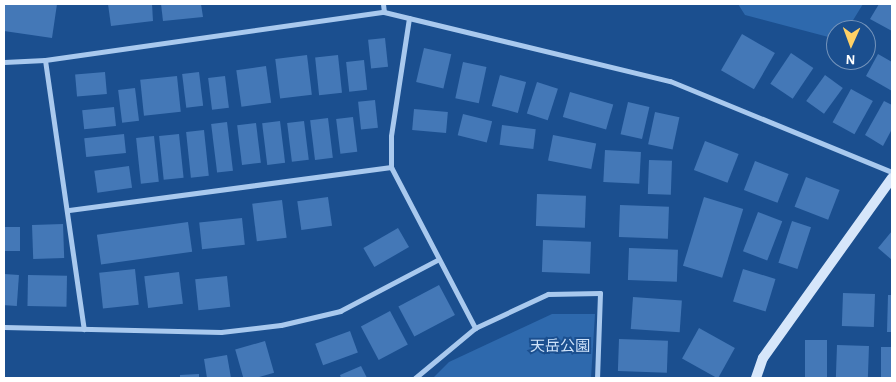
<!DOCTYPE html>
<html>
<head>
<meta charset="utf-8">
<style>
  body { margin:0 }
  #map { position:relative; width:896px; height:382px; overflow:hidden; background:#1b4f8f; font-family:"Alegreya Sans","Noto Sans JP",sans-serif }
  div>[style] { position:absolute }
  .green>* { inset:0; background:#2e69ad }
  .building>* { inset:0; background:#4478b7; transform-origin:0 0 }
  .street>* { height:5px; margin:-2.5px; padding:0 2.5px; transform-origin:2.5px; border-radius:2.5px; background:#a9c9ee }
  .secondary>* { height:10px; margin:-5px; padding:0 5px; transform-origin:5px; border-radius:5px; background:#d6e6fa }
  span { translate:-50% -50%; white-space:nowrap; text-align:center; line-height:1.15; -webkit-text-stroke:4px #1b4f8f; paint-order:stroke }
  .park-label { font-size:15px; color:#cfe3fa }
  .frame { position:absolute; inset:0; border:5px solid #fff; pointer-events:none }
  .north { position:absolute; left:826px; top:20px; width:50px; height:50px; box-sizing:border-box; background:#1b4f8f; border:1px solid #7695bc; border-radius:50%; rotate:182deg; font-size:14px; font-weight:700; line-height:20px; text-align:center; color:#fff }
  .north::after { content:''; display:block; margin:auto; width:18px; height:22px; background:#ffd166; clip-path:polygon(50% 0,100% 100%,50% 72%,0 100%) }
</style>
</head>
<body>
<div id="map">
  <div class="green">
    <div style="clip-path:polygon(738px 4px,863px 4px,847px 30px,836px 30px,836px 39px,745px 15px)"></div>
    <div style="clip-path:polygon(552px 314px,595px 314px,591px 378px,433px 378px,449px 362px)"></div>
  </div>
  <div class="building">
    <div style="clip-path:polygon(4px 4px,57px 4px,52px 38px,4px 31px)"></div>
    <div style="clip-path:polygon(108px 4px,152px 4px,153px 21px,111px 26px)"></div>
    <div style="clip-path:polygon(161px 4px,201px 4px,203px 17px,163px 21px)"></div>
    <div style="clip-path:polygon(879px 4px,892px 4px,892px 31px,870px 19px)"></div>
    <div style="left:742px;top:34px;width:38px;height:42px;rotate:30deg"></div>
    <div style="left:385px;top:38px;width:29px;height:17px;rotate:84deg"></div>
    <div style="left:424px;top:48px;width:28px;height:35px;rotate:13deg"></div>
    <div style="left:791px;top:53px;width:27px;height:37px;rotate:34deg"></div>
    <div style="clip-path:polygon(878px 54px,892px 62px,892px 91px,866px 76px)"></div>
    <div style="left:307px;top:55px;width:40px;height:32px;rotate:83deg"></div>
    <div style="left:338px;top:55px;width:38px;height:23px;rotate:84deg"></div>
    <div style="left:364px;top:60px;width:30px;height:18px;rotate:84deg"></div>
    <div style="left:463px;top:62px;width:24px;height:37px;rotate:12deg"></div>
    <div style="left:266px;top:66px;width:37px;height:30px;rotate:82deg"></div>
    <div style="left:105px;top:72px;width:22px;height:30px;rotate:85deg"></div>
    <div style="left:199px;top:72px;width:34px;height:17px;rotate:83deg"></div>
    <div style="left:500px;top:75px;width:27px;height:32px;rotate:15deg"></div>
    <div style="left:825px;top:75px;width:22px;height:32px;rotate:36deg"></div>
    <div style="left:177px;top:76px;width:36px;height:37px;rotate:84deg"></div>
    <div style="left:225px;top:76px;width:32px;height:17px;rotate:83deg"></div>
    <div style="left:537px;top:82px;width:22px;height:33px;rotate:18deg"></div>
    <div style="left:135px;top:88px;width:33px;height:17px;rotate:83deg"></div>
    <div style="left:851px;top:89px;width:25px;height:38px;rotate:29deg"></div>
    <div style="left:570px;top:92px;width:45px;height:26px;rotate:16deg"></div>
    <div style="left:375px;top:100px;width:28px;height:17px;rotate:84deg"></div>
    <div style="clip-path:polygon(884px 101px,892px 105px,892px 129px,883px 146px,865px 135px)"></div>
    <div style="left:628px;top:102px;width:22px;height:33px;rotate:13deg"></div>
    <div style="left:114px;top:107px;width:19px;height:32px;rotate:84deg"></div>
    <div style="left:414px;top:109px;width:34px;height:21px;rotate:5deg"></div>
    <div style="left:655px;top:112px;width:25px;height:33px;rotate:12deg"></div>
    <div style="left:463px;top:114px;width:30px;height:22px;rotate:14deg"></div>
    <div style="left:353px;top:117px;width:35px;height:17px;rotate:83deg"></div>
    <div style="left:328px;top:118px;width:40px;height:18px;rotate:83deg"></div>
    <div style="left:280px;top:121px;width:42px;height:18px;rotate:83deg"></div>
    <div style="left:304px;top:121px;width:39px;height:17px;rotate:83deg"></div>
    <div style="left:227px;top:122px;width:49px;height:16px;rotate:83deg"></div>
    <div style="left:256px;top:123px;width:40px;height:19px;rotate:83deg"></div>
    <div style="left:502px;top:125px;width:34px;height:20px;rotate:7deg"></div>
    <div style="left:204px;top:130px;width:46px;height:18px;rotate:84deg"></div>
    <div style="left:124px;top:134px;width:19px;height:40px;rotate:84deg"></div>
    <div style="left:179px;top:134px;width:44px;height:20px;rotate:84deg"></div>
    <div style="left:553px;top:135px;width:44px;height:26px;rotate:11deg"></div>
    <div style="left:154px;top:136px;width:46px;height:18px;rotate:84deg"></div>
    <div style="left:705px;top:141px;width:36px;height:31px;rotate:21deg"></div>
    <div style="left:605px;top:150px;width:36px;height:32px;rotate:3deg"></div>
    <div style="left:649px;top:160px;width:23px;height:34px;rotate:2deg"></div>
    <div style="left:755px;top:161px;width:36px;height:31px;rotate:21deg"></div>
    <div style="left:129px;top:166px;width:22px;height:35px;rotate:82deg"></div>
    <div style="left:806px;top:177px;width:36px;height:32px;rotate:21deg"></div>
    <div style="left:537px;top:194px;width:49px;height:32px;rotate:2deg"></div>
    <div style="left:328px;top:197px;width:29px;height:31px;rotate:82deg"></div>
    <div style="left:704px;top:197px;width:41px;height:72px;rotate:17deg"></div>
    <div style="left:282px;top:200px;width:38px;height:30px;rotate:83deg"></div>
    <div style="left:620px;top:205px;width:49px;height:32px;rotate:2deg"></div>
    <div style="left:758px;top:212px;width:26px;height:42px;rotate:21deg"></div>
    <div style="left:242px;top:218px;width:27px;height:43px;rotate:84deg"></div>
    <div style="left:792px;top:221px;width:20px;height:44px;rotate:18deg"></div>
    <div style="left:188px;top:222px;width:30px;height:92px;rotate:82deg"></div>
    <div style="left:63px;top:224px;width:34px;height:31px;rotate:88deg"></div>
    <div style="left:4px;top:227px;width:16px;height:24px"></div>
    <div style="left:398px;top:228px;width:22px;height:40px;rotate:60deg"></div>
    <div style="clip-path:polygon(892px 231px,892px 260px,878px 248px)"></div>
    <div style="left:543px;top:240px;width:48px;height:32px;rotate:2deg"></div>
    <div style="left:629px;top:248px;width:49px;height:32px;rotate:2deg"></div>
    <div style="left:135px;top:269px;width:36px;height:36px;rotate:84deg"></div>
    <div style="left:743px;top:269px;width:34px;height:34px;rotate:17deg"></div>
    <div style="left:179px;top:272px;width:32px;height:35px;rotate:83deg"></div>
    <div style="left:4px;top:274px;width:15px;height:31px;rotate:4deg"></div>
    <div style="left:28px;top:275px;width:39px;height:31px;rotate:1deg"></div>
    <div style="left:227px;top:276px;width:31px;height:32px;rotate:84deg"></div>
    <div style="left:439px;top:285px;width:34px;height:46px;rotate:62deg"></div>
    <div style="left:843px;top:293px;width:32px;height:33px;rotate:2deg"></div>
    <div style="clip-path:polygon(888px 295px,892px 295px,892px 332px,887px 332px)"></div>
    <div style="left:633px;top:297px;width:49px;height:32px;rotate:4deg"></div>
    <div style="left:390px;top:311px;width:38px;height:33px;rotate:62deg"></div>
    <div style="left:699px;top:328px;width:41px;height:35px;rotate:29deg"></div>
    <div style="left:350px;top:331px;width:23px;height:37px;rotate:70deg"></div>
    <div style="left:619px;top:339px;width:49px;height:32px;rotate:2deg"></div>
    <div style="left:805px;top:340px;width:22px;height:38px"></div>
    <div style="left:265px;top:341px;width:33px;height:31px;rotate:74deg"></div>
    <div style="left:837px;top:345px;width:32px;height:33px;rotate:2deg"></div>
    <div style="left:881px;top:347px;width:11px;height:31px"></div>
    <div style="clip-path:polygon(227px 355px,231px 378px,207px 378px,204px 359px)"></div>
    <div style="clip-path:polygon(361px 366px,367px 378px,341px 378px,340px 375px)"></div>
    <div style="clip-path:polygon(199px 374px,199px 378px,180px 378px,180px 375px)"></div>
  </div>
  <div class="street">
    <div style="left:383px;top:4px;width:8px;rotate:83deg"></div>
    <div style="left:409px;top:18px;width:119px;rotate:98.7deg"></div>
    <div style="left:391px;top:136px;width:31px;rotate:90deg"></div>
    <div style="left:391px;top:167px;width:182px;rotate:62.4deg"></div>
    <div style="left:45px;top:60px;width:272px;rotate:81.8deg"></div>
    <div style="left:4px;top:62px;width:41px;rotate:-2.8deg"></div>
    <div style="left:45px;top:60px;width:342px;rotate:-8.1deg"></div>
    <div style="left:384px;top:12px;width:294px;rotate:13.6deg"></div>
    <div style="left:670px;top:81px;width:240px;rotate:22.3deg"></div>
    <div style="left:69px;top:210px;width:325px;rotate:-7.6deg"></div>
    <div style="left:4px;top:327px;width:217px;rotate:1.3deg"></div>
    <div style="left:221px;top:332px;width:60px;rotate:-6.7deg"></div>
    <div style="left:281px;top:325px;width:61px;rotate:-13.3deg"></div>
    <div style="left:340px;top:311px;width:110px;rotate:-27.7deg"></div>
    <div style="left:415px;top:378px;width:78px;rotate:-39.8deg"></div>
    <div style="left:475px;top:328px;width:81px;rotate:-25deg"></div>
    <div style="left:548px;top:294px;width:52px;rotate:-1.1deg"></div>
    <div style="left:600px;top:293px;width:85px;rotate:92deg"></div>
  </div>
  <div class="secondary">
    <div style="left:756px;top:378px;width:21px;rotate:-71deg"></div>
    <div style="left:763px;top:358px;width:221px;rotate:-54.4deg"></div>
  </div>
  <div class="park-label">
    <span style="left:560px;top:347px">天岳公園</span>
  </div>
  <div class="frame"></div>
  <div class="north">N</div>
</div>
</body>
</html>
